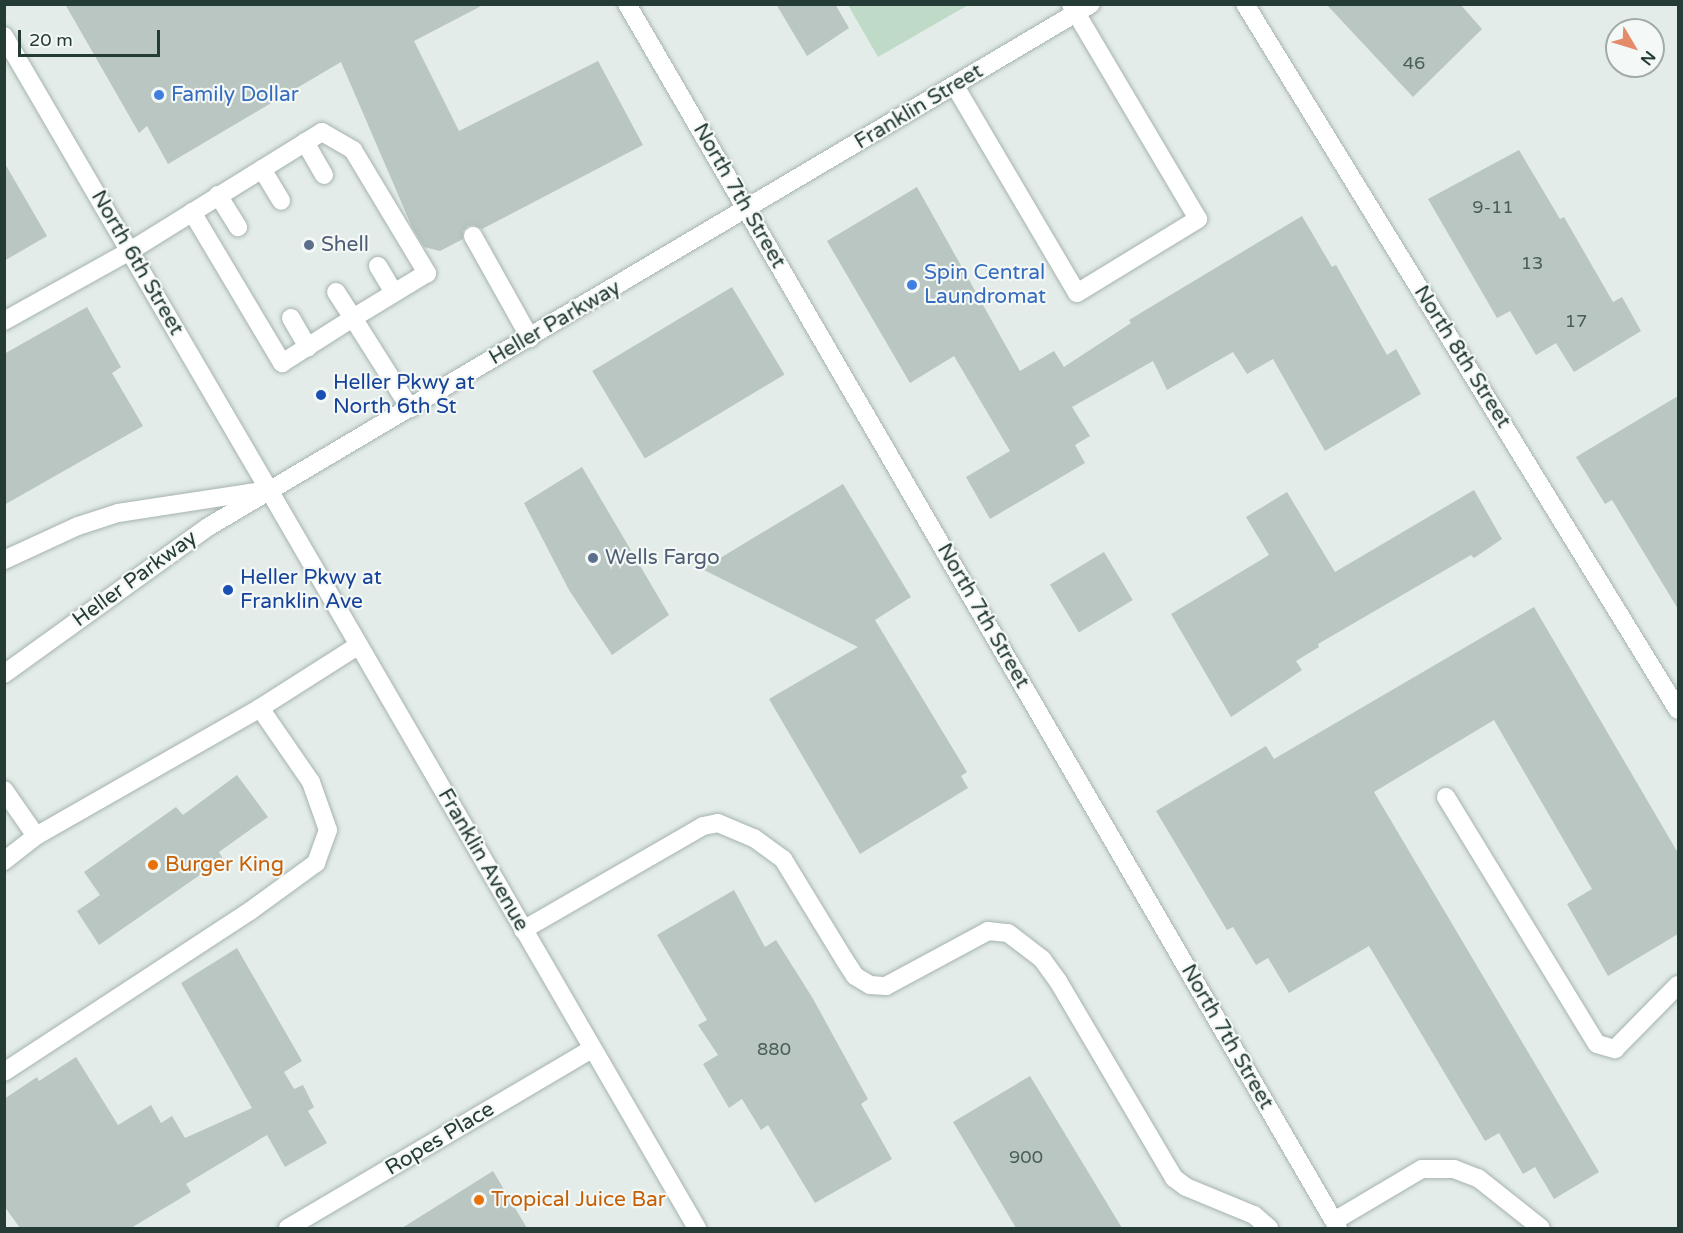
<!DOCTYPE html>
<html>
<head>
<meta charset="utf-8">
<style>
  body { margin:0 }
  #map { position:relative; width:1683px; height:1233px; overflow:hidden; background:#e3ece8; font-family:"Varela Round",sans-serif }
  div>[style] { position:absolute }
  .green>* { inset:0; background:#bfdbc7 }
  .building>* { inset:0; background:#b9c6c1; transform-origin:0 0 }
  .roads { filter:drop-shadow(0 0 2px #a6b3af) drop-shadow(0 0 2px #a6b3af) }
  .service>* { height:18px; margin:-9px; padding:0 9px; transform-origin:9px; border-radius:9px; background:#fff }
  .minor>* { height:18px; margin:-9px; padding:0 9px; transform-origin:9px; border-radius:9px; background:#fff }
  .tertiary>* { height:18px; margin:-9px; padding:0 9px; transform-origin:9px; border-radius:9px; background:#fff }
  .secondary>* { height:18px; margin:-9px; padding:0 9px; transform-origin:9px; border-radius:9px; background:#fff }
  .dots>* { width:16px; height:16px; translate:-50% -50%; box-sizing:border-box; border:3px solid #f4f8f6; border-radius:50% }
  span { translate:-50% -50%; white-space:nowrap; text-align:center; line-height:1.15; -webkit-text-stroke:4.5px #f4f8f6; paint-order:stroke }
  .number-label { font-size:18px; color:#4a5e59 }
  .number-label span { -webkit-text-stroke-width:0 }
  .shop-label { font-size:21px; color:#366cbe }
  .left { translate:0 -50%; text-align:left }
  .street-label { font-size:21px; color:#253b36 }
  .service-label { font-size:21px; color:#4e5e75 }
  .transit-label { font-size:21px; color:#164399 }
  .food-label { font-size:21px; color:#c56008 }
  .frame { position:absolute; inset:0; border:6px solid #253b36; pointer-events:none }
  .north { position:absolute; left:1605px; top:18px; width:60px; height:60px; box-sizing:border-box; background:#f4f8f6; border:2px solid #a1aca9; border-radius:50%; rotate:128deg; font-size:16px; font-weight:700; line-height:24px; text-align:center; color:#253b36 }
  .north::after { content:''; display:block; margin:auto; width:21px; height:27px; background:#e48b69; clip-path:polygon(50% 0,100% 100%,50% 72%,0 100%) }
  .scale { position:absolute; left:18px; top:30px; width:142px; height:27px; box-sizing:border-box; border:3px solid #253b36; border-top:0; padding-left:8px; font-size:18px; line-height:21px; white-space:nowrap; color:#253b36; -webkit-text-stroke:4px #f4f8f6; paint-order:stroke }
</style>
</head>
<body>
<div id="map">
  <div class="green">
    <div style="clip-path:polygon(848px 5px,968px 5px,878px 57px)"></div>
  </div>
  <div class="building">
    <div style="clip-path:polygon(65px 4px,485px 4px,414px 41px,459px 131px,598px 61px,643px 145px,482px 229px,474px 225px,468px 226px,463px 231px,463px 239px,440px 251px,424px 247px,412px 227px,341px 62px,168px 164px,147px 126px,139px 133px)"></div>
    <div style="clip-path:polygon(776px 4px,835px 4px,849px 28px,807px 56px)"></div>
    <div style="clip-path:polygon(1326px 4px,1460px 4px,1482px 29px,1413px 97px)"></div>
    <div style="clip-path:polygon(1519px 150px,1560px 219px,1564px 217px,1613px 302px,1622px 297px,1641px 331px,1574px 372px,1556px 343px,1536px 355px,1510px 311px,1497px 318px,1428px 199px)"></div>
    <div style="clip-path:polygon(4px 162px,47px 236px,4px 261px)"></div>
    <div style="clip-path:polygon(917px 187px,1020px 371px,1054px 351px,1064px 367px,1131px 323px,1129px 320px,1302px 216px,1332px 267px,1336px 265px,1387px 355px,1396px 349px,1421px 394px,1325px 451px,1273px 359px,1247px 374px,1233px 352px,1167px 390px,1153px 361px,1072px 407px,1090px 436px,1075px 445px,1085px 463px,990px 519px,966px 477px,1010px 451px,954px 356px,910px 383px,827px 241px)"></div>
    <div style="left:732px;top:287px;width:102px;height:163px;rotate:59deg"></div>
    <div style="clip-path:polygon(87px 307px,121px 367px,112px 373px,143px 426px,4px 505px,4px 354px)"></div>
    <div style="clip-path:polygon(1678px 396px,1678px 609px,1612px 500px,1605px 504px,1576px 457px)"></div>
    <div style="clip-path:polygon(582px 467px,669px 615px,612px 655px,569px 590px,524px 503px)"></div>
    <div style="clip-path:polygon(843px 484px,911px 597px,875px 620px,967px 772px,961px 776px,968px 788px,860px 854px,769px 699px,858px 647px,702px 569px)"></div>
    <div style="clip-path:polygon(1474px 490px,1502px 539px,1474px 558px,1471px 555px,1318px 644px,1319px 647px,1296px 661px,1302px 670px,1231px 717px,1171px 614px,1269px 555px,1246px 517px,1287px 492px,1335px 572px)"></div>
    <div style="left:1104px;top:552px;width:56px;height:63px;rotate:59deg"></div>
    <div style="clip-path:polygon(1534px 607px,1678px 853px,1678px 934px,1608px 976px,1567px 904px,1592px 889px,1494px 720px,1374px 792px,1599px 1172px,1554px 1199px,1535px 1167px,1523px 1174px,1499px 1133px,1485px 1141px,1369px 946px,1289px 993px,1268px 958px,1256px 965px,1233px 927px,1227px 930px,1156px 811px,1266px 746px,1274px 759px)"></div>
    <div style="clip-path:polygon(237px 775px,268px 817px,219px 852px,223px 859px,99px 945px,77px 911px,100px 895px,84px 872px,176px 807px,183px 815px)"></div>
    <div style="clip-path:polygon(734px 890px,765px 947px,776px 940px,812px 997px,868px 1099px,861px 1104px,892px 1159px,815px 1203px,768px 1125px,761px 1130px,742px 1099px,729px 1108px,703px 1064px,718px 1055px,698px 1025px,707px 1020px,657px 935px)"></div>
    <div style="clip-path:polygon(237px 948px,302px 1061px,284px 1072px,294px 1089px,303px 1085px,314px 1107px,308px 1111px,327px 1143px,285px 1167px,267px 1135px,186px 1184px,191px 1192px,131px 1228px,20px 1228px,4px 1206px,4px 1099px,37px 1077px,39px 1081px,76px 1057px,118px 1125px,151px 1105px,161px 1123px,172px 1116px,185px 1138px,252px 1108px,181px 983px)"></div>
    <div style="clip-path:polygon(1030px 1076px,1122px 1228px,1016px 1228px,953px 1122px)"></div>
    <div style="clip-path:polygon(493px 1171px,527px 1228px,402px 1228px)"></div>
  </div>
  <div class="roads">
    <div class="service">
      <div style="left:955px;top:86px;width:240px;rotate:59.5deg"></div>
      <div style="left:1077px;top:293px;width:142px;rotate:-31.4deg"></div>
      <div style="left:1198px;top:219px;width:250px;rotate:-120.6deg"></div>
      <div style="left:305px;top:142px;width:38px;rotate:60deg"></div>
      <div style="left:262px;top:169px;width:37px;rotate:59deg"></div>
      <div style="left:218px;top:195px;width:38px;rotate:58deg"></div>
      <div style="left:192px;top:212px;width:176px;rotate:59.2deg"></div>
      <div style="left:282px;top:363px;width:84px;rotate:-32.4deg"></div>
      <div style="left:353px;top:318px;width:31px;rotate:-123deg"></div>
      <div style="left:473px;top:236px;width:117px;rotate:60.8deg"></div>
      <div style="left:378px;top:266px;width:31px;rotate:59deg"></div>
      <div style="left:291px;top:318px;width:34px;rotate:60deg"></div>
      <div style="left:4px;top:321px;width:144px;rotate:-29.1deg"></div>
      <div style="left:130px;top:251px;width:226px;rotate:-31.8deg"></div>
      <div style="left:322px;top:132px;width:36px;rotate:30deg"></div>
      <div style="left:353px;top:150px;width:144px;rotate:59deg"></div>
      <div style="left:427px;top:273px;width:87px;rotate:148.7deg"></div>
      <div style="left:353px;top:318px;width:107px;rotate:57.7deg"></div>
      <div style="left:4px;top:790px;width:56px;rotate:55.2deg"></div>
      <div style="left:36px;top:836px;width:41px;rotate:142deg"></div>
      <div style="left:1446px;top:797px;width:289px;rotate:58.6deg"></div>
      <div style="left:1597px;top:1044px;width:19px;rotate:16deg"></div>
      <div style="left:1615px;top:1049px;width:90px;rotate:-45.5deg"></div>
      <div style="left:36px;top:836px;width:258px;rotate:-29.7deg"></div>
      <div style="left:260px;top:708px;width:117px;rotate:-32.5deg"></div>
      <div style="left:523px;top:930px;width:208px;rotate:-30deg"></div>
      <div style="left:703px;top:826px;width:15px;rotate:-11deg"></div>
      <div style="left:718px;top:823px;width:39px;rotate:23deg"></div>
      <div style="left:754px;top:838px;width:36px;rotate:36deg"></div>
      <div style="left:783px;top:859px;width:117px;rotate:58.6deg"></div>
      <div style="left:844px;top:959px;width:20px;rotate:57deg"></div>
      <div style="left:855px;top:976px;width:17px;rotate:31deg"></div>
      <div style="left:870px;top:985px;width:16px;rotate:4deg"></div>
      <div style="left:886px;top:986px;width:116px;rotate:-28.3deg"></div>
      <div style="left:988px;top:931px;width:20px;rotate:6deg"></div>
      <div style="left:1008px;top:933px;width:43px;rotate:37.4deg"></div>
      <div style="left:1042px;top:959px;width:27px;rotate:54deg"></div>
      <div style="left:1058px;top:981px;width:229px;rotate:59.5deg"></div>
      <div style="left:1174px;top:1178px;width:15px;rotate:37deg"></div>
      <div style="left:1186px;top:1187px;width:74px;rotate:22.4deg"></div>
      <div style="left:1254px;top:1215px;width:20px;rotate:41deg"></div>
      <div style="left:4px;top:1072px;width:294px;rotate:-33.2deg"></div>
      <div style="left:250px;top:911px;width:82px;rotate:-36deg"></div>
      <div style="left:316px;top:863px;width:35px;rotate:-70deg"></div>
      <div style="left:328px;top:830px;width:51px;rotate:-109.5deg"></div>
      <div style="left:311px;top:782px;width:90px;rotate:-124.6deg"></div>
      <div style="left:1334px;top:1221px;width:102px;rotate:-30.6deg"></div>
      <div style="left:1422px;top:1169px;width:32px"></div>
      <div style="left:1454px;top:1169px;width:26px;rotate:21deg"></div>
      <div style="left:1478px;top:1178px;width:80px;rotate:38.4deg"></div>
    </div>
    <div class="minor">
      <div style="left:627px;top:4px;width:1416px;rotate:59.85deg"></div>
      <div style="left:1245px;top:4px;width:828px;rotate:58.48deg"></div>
      <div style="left:4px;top:560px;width:81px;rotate:-24.7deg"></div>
      <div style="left:78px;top:526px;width:42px;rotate:-18deg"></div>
      <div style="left:118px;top:513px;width:153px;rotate:-8.7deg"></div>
      <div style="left:288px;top:1228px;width:353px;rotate:-30.5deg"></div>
    </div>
    <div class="tertiary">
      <div style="left:4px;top:36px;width:526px;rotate:59.73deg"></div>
    </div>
    <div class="secondary">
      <div style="left:269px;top:490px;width:853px;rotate:59.89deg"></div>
      <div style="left:4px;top:674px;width:251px;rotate:-35.8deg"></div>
      <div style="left:208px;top:527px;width:1026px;rotate:-30.64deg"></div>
    </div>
  </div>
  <div class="dots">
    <div style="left:159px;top:95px;background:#3f7fe0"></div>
    <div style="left:309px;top:245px;background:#5c6f8a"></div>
    <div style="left:912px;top:285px;background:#3f7fe0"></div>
    <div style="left:321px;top:395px;background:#1a4fb4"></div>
    <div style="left:593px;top:558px;background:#5c6f8a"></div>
    <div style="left:228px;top:590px;background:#1a4fb4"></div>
    <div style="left:153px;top:865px;background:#e8710a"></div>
    <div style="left:479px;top:1200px;background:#e8710a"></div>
  </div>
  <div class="number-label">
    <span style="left:1414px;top:63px">46</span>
    <span style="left:1493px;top:207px">9-11</span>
    <span style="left:1532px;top:263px">13</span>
    <span style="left:1576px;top:321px">17</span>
    <span style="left:774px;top:1049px">880</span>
    <span style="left:1026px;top:1157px">900</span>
  </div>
  <div class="shop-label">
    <span class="left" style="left:171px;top:95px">Family Dollar</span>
    <span class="left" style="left:924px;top:285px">Spin Central<br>Laundromat</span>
  </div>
  <div class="street-label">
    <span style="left:919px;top:107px;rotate:-31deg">Franklin Street</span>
    <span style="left:739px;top:196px;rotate:60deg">North 7th Street</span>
    <span style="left:137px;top:263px;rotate:60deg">North 6th Street</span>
    <span style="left:555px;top:323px;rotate:-30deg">Heller Parkway</span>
    <span style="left:1462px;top:357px;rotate:58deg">North 8th Street</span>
    <span style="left:135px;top:579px;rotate:-36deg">Heller Parkway</span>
    <span style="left:983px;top:616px;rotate:60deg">North 7th Street</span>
    <span style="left:483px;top:860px;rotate:60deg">Franklin Avenue</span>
    <span style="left:1227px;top:1037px;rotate:60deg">North 7th Street</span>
    <span style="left:440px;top:1139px;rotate:-31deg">Ropes Place</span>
  </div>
  <div class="service-label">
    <span class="left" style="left:321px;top:245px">Shell</span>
    <span class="left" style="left:605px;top:558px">Wells Fargo</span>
  </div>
  <div class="transit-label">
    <span class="left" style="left:333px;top:395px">Heller Pkwy at<br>North 6th St</span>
    <span class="left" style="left:240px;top:590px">Heller Pkwy at<br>Franklin Ave</span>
  </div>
  <div class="food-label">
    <span class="left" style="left:165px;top:865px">Burger King</span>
    <span class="left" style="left:491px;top:1200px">Tropical Juice Bar</span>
  </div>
  <div class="frame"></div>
  <div class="north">N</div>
  <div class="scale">20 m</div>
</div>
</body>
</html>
